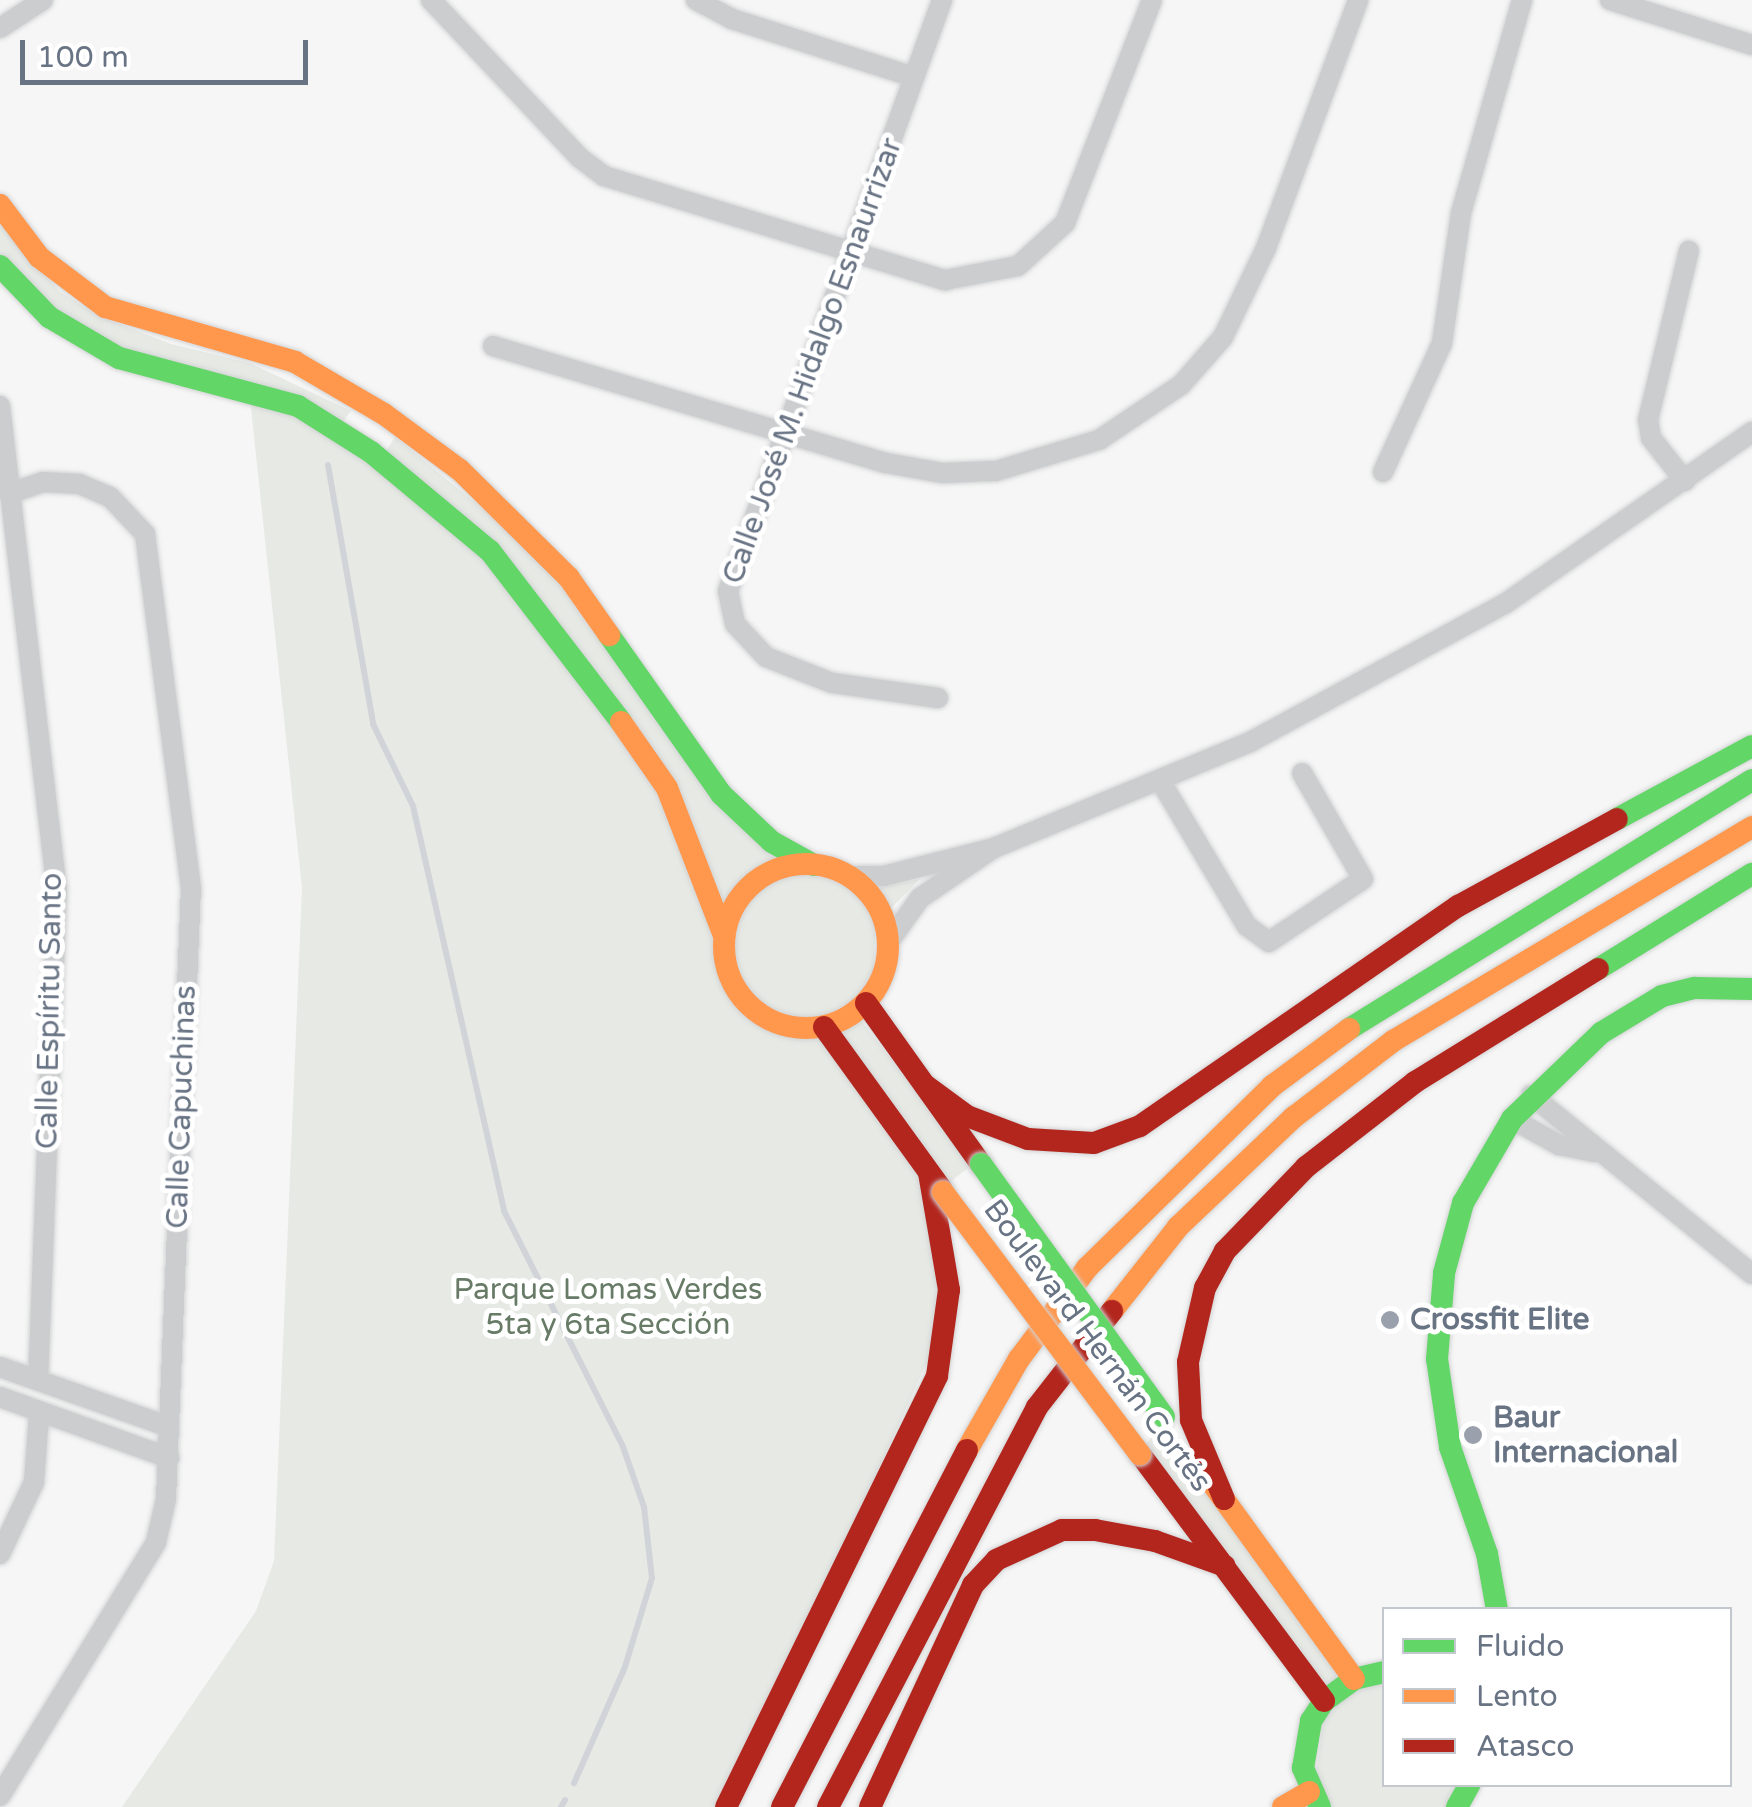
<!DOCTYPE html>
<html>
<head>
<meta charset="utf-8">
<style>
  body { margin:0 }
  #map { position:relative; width:1752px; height:1807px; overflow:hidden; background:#f6f6f6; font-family:"Varela Round",sans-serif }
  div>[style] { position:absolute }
  .green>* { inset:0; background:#e6e9e4 }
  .stream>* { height:6px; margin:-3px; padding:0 3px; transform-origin:3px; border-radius:3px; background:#d0d4d9 }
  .roads { filter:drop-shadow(0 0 2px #d2d3d4) drop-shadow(0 0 2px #d2d3d4) }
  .street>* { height:20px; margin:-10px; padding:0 10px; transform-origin:10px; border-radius:10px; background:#cccdcf }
  .fast>* { height:22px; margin:-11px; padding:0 11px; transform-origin:11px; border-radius:11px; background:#63d668 }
  .slow>* { height:22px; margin:-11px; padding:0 11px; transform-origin:11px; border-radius:11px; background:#ff974d }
  .slow>.ring { margin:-11px; padding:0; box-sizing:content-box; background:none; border:22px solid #ff974d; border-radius:50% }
  .jam>* { height:22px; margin:-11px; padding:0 11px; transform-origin:11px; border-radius:11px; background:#b3261e }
  .bridges { filter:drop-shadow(0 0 2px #d2d3d4) drop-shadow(0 0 2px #d2d3d4) }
  .fast-bridge>* { height:22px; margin:-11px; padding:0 11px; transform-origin:11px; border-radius:11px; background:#63d668 }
  .slow-bridge>* { height:22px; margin:-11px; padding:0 11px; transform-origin:11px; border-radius:11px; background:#ff974d }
  .dots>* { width:28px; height:28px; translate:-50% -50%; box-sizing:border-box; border:5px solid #fff; border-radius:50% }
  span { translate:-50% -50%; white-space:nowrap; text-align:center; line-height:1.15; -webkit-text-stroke:10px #fff; paint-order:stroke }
  .street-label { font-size:30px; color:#687384 }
  .park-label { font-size:30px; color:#677b67 }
  .poi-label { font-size:30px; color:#687384; font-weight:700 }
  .left { translate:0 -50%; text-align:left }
  .legend { position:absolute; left:1382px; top:1607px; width:350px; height:180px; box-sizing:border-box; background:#fff; border:2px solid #c3c7ce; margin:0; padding:12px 18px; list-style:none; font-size:30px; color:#687384 }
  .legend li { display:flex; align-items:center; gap:20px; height:50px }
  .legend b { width:50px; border:2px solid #c3c7ce }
  .scale { position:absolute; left:20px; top:40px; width:288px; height:45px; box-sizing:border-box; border:5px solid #687384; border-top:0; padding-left:12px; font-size:30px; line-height:35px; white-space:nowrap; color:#687384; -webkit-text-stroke:8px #fff; paint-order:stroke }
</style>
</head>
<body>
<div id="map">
  <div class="green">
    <div style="clip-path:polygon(0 222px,59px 291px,99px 316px,171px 344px,250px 363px,351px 411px,341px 424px,90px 340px,0 260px)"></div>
    <div style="clip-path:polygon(249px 389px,384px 455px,395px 437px,516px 536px,561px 587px,666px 736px,805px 863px,754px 878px,725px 917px,642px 753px,740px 1002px,785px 1028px,820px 1027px,928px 1174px,947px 1318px,725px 1807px,122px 1807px,256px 1611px,274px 1561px,302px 888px)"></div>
    <div style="clip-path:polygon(784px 874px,822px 874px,856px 893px,920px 879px,875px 924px,874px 969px,858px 997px,820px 1019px,787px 1019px,765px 1011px,747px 996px,730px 962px,729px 937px,741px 904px)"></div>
    <div style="clip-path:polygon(854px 1012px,973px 1164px,949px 1183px,834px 1023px)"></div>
    <div style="clip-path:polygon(1164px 1417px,1353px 1678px,1324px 1698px,1140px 1454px)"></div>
    <div style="clip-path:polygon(1384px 1676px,1384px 1784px,1465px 1785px,1454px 1807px,1325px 1807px,1314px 1790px,1326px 1702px)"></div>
  </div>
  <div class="stream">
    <div style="left:328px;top:465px;width:263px;rotate:80.1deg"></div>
    <div style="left:373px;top:724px;width:91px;rotate:64deg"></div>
    <div style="left:413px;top:806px;width:415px;rotate:77.3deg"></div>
    <div style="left:504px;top:1211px;width:264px;rotate:63.2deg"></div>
    <div style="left:623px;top:1447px;width:64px;rotate:70.7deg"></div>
    <div style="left:644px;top:1507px;width:71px;rotate:83.6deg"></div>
    <div style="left:652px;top:1578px;width:93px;rotate:106.9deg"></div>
    <div style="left:625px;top:1667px;width:127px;rotate:113.7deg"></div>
    <div style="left:561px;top:1807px;width:8px;rotate:-60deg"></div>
  </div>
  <div class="roads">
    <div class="street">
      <div style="left:431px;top:0;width:217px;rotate:46.7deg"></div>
      <div style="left:580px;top:158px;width:30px;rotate:37deg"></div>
      <div style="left:604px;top:176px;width:357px;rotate:17deg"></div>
      <div style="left:945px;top:280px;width:74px;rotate:-10.9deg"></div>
      <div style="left:1018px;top:266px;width:64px;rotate:-42.5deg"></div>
      <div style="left:1065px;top:223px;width:239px;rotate:-68.7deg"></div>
      <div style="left:696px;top:0;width:41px;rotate:27.8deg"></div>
      <div style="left:732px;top:19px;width:191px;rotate:17.7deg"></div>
      <div style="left:1610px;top:0;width:149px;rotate:17.6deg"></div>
      <div style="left:0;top:28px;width:51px;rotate:-33.1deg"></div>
      <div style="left:493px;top:346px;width:410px;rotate:16.6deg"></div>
      <div style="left:886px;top:463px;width:58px;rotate:10deg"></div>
      <div style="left:943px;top:473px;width:53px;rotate:-2.2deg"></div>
      <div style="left:996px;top:471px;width:108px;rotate:-16.8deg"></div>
      <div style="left:1099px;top:440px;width:99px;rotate:-33.9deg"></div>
      <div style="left:1181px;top:385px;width:64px;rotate:-48.8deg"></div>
      <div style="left:1223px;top:337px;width:99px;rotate:-64.2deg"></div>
      <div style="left:1266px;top:248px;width:265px;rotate:-69.6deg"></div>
      <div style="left:0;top:406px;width:485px;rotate:83.3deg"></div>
      <div style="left:57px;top:888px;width:492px;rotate:92.2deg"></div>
      <div style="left:1383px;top:472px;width:142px;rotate:-65.4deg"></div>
      <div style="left:1442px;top:343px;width:131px;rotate:-81.7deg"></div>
      <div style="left:1461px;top:213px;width:222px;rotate:-74deg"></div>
      <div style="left:1685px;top:481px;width:55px;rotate:-128.3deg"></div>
      <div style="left:1651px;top:438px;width:18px;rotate:-99deg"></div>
      <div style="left:1648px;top:420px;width:174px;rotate:-76.4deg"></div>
      <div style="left:938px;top:698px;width:107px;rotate:-171.9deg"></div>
      <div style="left:832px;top:683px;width:71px;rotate:-158.5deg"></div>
      <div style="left:766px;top:657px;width:45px;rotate:-133.2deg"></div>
      <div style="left:735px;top:624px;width:34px;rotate:-102deg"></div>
      <div style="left:728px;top:591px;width:629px;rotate:-70.09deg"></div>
      <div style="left:1161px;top:782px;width:168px;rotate:59.2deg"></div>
      <div style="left:1247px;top:926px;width:27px;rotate:36deg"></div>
      <div style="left:1269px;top:942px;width:113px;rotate:-33.8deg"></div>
      <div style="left:1363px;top:879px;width:122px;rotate:-119.9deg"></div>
      <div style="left:849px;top:876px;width:35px"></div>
      <div style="left:884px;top:876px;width:114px;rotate:-14.3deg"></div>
      <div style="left:994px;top:848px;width:279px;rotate:-22.5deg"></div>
      <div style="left:1252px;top:741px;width:289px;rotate:-28.5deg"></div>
      <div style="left:1506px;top:603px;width:300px;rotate:-34.8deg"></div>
      <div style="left:888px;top:943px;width:55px;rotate:-54.6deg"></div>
      <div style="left:920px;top:898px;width:87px;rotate:-34.2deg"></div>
      <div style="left:1531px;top:1095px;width:284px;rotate:39deg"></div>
      <div style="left:1512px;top:1119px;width:54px;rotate:29deg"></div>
      <div style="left:1559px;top:1145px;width:37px;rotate:11deg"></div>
      <div style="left:0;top:1367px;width:179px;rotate:19.5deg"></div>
      <div style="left:0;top:1397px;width:180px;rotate:19.8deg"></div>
      <div style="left:0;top:1554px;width:80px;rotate:-64.7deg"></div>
      <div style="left:34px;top:1482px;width:68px;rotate:-85.8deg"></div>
      <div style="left:0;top:1796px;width:298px;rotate:-58.4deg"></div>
      <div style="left:156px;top:1542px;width:44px;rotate:-76.9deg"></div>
      <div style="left:166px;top:1499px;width:612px;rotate:-87.66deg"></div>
      <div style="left:191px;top:888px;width:357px;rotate:-97.4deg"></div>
      <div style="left:145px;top:534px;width:51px;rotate:-133.4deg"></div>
      <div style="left:110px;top:497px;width:33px;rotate:-157deg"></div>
      <div style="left:80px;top:484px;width:37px;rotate:-177deg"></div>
      <div style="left:43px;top:482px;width:36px;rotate:161deg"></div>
    </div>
    <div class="fast">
      <div style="left:0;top:266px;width:71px;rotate:46.1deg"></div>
      <div style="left:49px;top:317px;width:81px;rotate:30.4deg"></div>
      <div style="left:119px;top:358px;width:185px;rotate:15deg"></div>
      <div style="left:298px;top:406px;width:86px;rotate:32.2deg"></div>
      <div style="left:371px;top:452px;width:155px;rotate:39.8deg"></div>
      <div style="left:490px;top:551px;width:215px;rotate:52.5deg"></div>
      <div style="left:609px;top:635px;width:194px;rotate:54.8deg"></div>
      <div style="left:721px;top:794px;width:70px;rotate:43.3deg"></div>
      <div style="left:772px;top:842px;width:48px;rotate:28.7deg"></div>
      <div style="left:1617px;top:819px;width:153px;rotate:-28.4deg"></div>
      <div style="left:1598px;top:969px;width:181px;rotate:-31.7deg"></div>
      <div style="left:1349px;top:1029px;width:474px;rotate:-31.7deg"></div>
      <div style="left:1497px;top:1610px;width:57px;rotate:-100.1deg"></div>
      <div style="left:1487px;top:1554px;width:113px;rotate:-109.1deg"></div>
      <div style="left:1450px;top:1447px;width:89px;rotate:-98.4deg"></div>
      <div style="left:1437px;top:1359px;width:86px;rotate:-85.3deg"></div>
      <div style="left:1444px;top:1273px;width:73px;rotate:-74.8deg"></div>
      <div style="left:1463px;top:1203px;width:97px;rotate:-59.7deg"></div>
      <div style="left:1512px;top:1119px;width:124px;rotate:-44deg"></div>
      <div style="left:1601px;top:1033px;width:71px;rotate:-31.2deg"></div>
      <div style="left:1662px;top:996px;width:34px;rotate:-14deg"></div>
      <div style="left:1695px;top:988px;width:57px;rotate:1deg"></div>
      <div style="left:1320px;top:1807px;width:43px;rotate:-113.6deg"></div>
      <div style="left:1303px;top:1768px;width:48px;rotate:-80.3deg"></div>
      <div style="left:1311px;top:1721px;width:24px;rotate:-57deg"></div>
      <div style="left:1324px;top:1701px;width:37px;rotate:-36deg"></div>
      <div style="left:1354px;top:1679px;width:31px;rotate:-13deg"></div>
      <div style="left:1457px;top:1807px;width:26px;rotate:-61deg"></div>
    </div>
    <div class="slow">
      <div style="left:0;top:205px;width:65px;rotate:53.1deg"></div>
      <div style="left:39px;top:257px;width:83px;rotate:37.1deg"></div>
      <div style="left:105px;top:307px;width:198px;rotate:16.1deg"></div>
      <div style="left:295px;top:362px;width:103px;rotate:30.3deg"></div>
      <div style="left:384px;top:414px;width:94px;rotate:36.4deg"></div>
      <div style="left:460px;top:470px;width:153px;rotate:44.7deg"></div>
      <div style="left:569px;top:578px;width:70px;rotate:54.9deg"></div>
      <div style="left:621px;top:722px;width:80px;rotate:55.1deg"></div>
      <div style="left:667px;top:788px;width:159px;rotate:68.9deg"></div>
      <div class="ring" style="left:724px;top:864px;width:142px;height:142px"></div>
      <div style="left:1112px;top:1311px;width:107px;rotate:-51.8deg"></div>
      <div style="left:1178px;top:1227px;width:160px;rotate:-43.5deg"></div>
      <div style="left:1294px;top:1117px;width:125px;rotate:-37.5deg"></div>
      <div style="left:1393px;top:1041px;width:418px;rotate:-30.8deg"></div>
      <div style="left:967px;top:1450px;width:105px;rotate:-60.3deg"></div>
      <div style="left:1019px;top:1359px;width:114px;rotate:-53.2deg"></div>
      <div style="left:1087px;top:1268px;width:260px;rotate:-44.5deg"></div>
      <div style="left:1272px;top:1086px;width:96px;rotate:-36.5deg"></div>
      <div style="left:1212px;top:1483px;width:242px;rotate:54.1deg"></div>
      <div style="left:1283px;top:1807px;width:30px;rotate:-30deg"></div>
    </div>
    <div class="jam">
      <div style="left:866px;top:1003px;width:198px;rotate:54.5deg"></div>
      <div style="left:824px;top:1027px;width:201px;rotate:54.1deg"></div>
      <div style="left:925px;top:1085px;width:52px;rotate:36.4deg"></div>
      <div style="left:967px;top:1116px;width:65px;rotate:20.7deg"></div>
      <div style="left:1028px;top:1139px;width:66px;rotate:3.5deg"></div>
      <div style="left:1094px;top:1143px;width:49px;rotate:-20.3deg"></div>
      <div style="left:1140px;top:1126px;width:387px;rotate:-34.7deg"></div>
      <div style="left:1458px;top:906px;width:181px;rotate:-28.7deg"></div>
      <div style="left:1140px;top:1454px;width:308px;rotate:53.3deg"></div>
      <div style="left:1224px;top:1499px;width:86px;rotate:-112.7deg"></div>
      <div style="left:1191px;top:1420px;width:58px;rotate:-93deg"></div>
      <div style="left:1188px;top:1362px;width:76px;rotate:-77.1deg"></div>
      <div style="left:1205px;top:1288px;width:42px;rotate:-61.6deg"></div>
      <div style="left:1225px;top:1251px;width:117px;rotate:-46deg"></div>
      <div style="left:1306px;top:1167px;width:138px;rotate:-37.9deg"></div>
      <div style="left:1415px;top:1082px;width:215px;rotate:-31.7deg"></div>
      <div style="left:726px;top:1807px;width:480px;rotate:-63.9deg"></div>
      <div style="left:937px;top:1376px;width:87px;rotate:-82.1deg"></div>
      <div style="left:949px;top:1290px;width:119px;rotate:-99.7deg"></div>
      <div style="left:782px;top:1807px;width:402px;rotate:-62.6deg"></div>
      <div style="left:828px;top:1807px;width:451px;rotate:-62.4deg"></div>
      <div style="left:1037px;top:1407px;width:122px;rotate:-52deg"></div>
      <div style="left:870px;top:1807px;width:245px;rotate:-65.1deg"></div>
      <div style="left:973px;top:1585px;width:34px;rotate:-47deg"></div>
      <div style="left:996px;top:1560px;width:72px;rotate:-24.4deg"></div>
      <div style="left:1062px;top:1530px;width:33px"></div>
      <div style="left:1095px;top:1530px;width:61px;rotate:10.4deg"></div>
      <div style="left:1155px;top:1541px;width:74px;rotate:19.7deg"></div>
    </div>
  </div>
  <div class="bridges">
    <div class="fast-bridge">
      <div style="left:981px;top:1164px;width:312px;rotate:54.1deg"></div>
    </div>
    <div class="slow-bridge">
      <div style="left:943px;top:1192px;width:328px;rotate:53.1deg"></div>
    </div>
  </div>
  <div class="dots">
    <div style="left:1390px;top:1320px;background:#9aa1ac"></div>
    <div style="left:1473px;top:1435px;background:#9aa1ac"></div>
  </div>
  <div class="street-label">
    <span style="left:813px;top:361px;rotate:-70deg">Calle José M. Hidalgo Esnaurrizar</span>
    <span style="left:50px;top:1011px;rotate:-89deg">Calle Espíritu Santo</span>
    <span style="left:182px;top:1107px;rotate:-88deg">Calle Capuchinas</span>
    <span style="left:1097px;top:1346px;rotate:53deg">Boulevard Hernán Cortés</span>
  </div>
  <div class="park-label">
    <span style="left:608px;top:1307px">Parque Lomas Verdes<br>5ta y 6ta Sección</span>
  </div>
  <div class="poi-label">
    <span class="left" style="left:1410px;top:1320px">Crossfit Elite</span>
    <span class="left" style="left:1493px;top:1435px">Baur<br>Internacional</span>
  </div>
  <ul class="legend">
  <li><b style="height:12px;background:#63d668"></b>Fluido</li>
  <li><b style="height:12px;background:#ff974d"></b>Lento</li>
  <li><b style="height:12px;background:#b3261e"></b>Atasco</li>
  </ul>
  <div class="scale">100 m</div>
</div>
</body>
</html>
